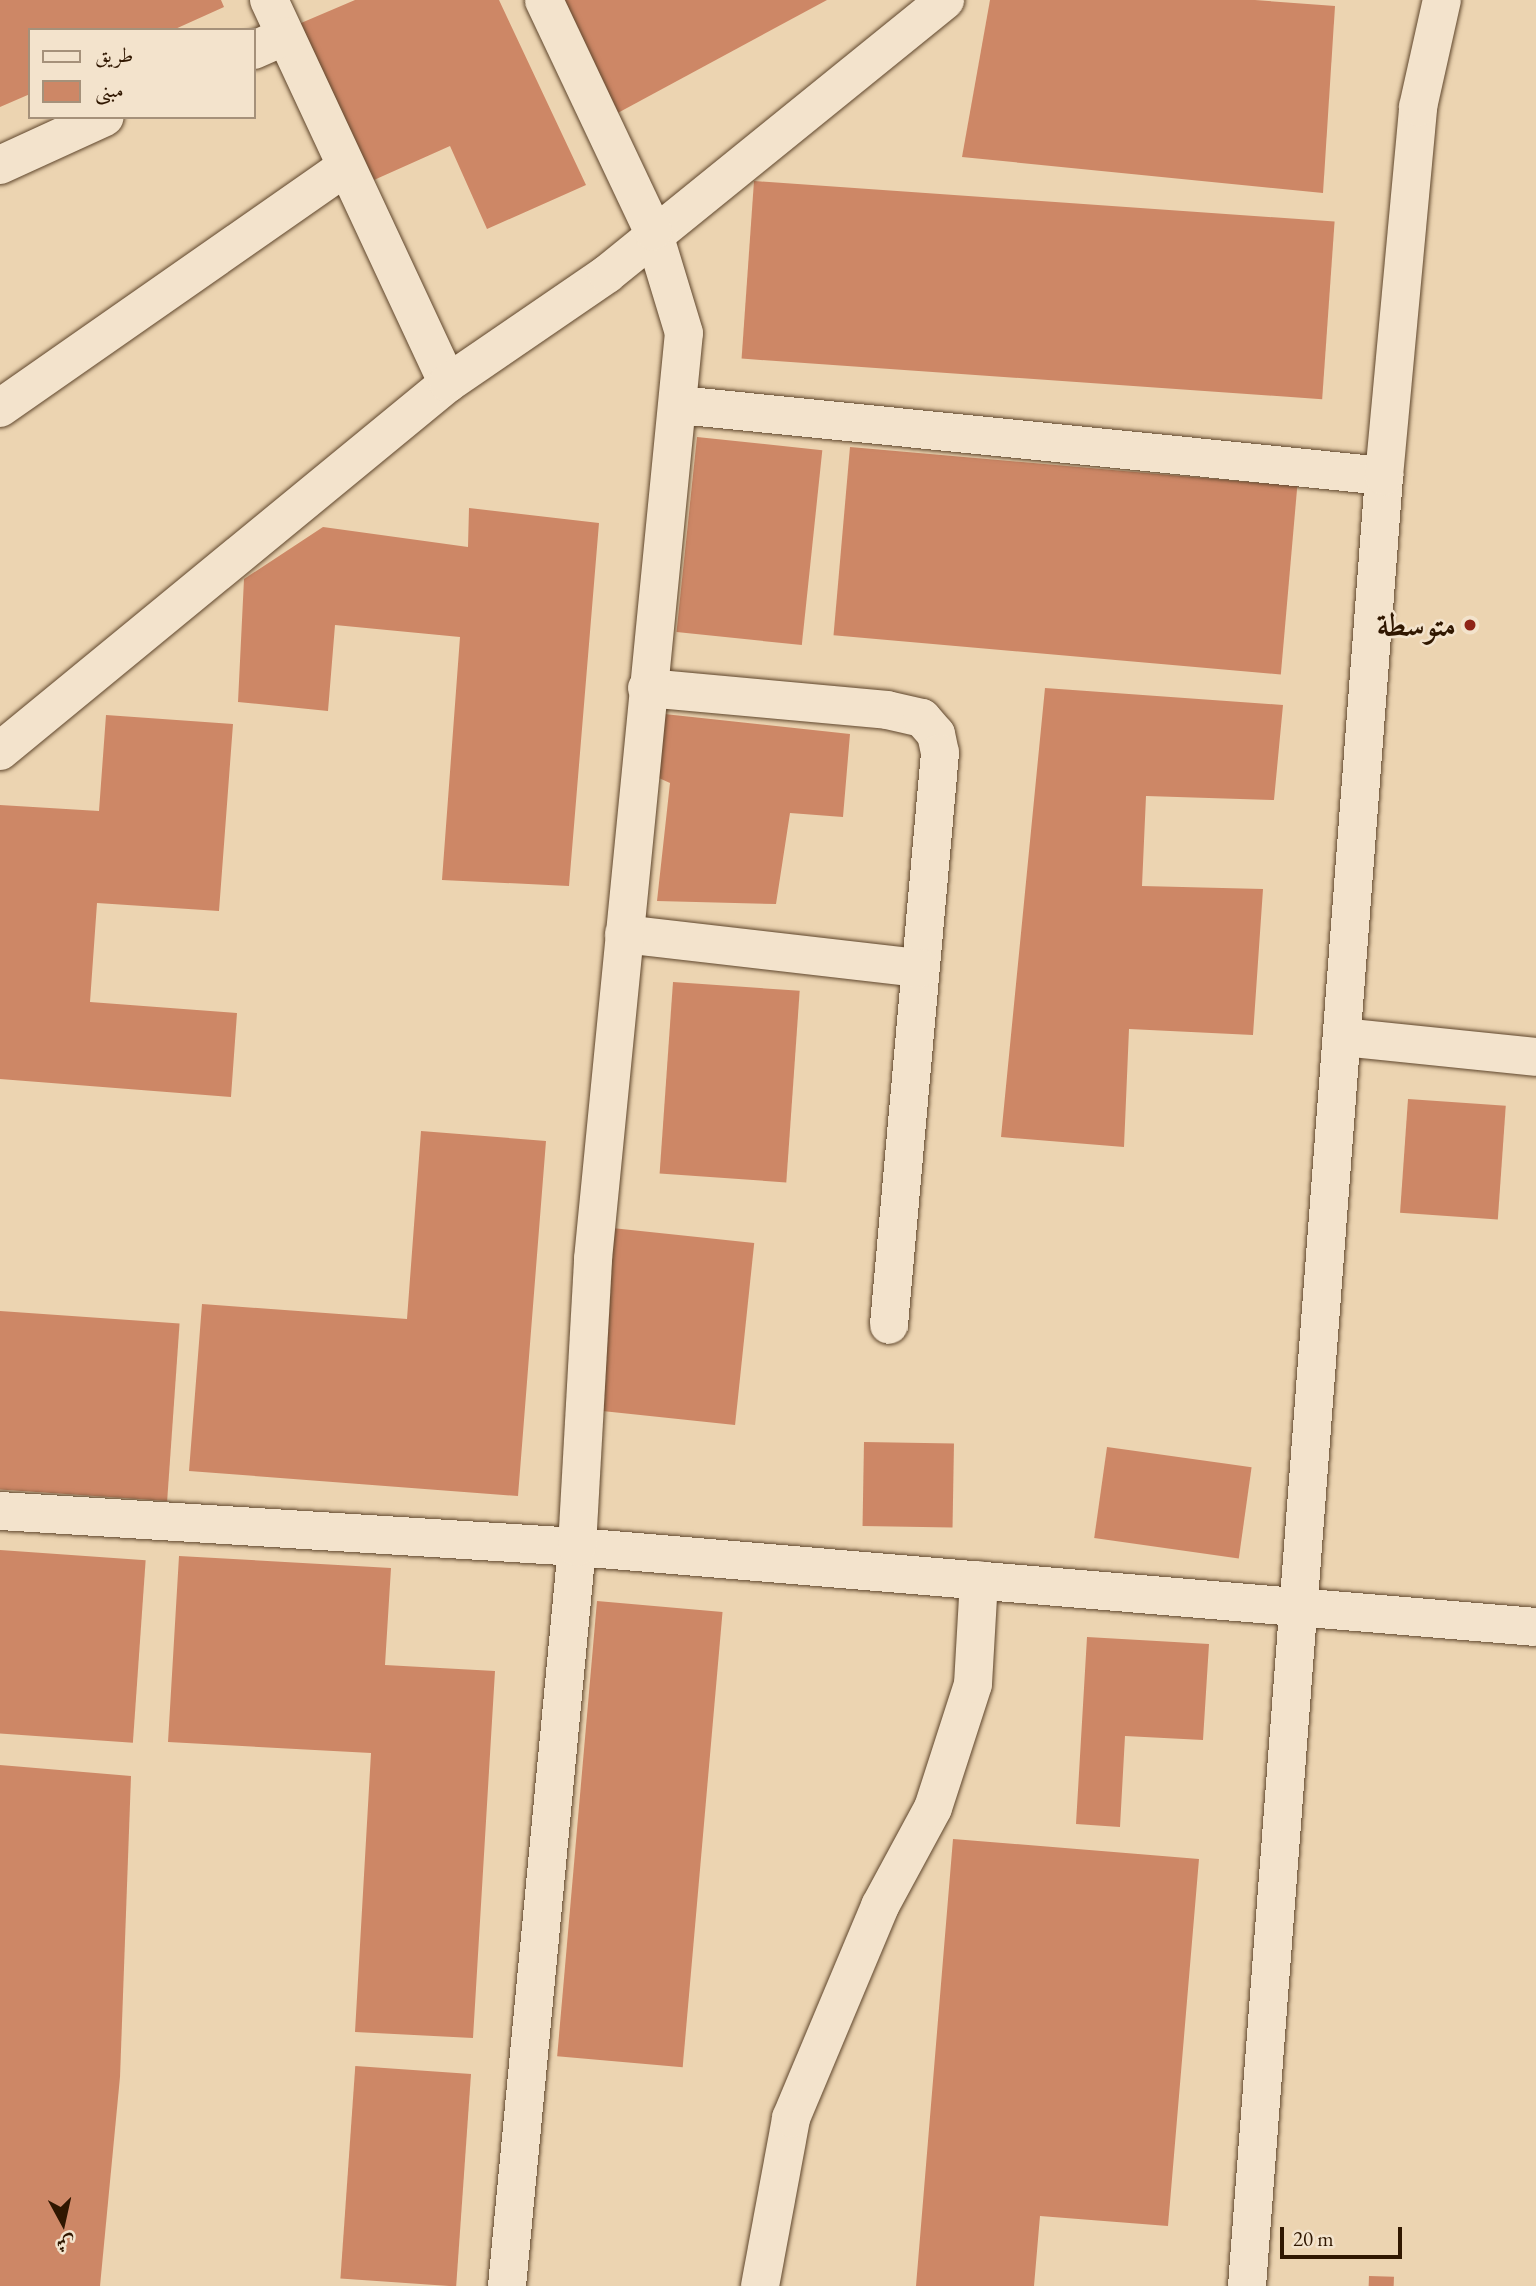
<!DOCTYPE html>
<html>
<head>
<meta charset="utf-8">
<style>
  body { margin:0 }
  #map { position:relative; width:1536px; height:2286px; overflow:hidden; background:#ecd4b1; font-family:"EB Garamond",Amiri,serif }
  div>[style] { position:absolute }
  .building>* { inset:0; background:#cd8766; transform-origin:0 0 }
  .roads { filter:drop-shadow(0 0 2px #5f462c) drop-shadow(0 0 2px #5f462c) }
  .street>* { height:38px; margin:-19px; padding:0 19px; transform-origin:19px; border-radius:19px; background:#f3e3cc }
  .dots>* { width:19px; height:19px; translate:-50% -50%; box-sizing:border-box; border:4px solid #f3e3cc; border-radius:50% }
  span { translate:-50% -50%; white-space:nowrap; text-align:center; line-height:1.15; -webkit-text-stroke:5px #f3e3cc; paint-order:stroke }
  .poi-label { font-size:32px; color:#301700; font-weight:700 }
  .right { translate:-100% -50%; text-align:right }
  .legend { position:absolute; left:28px; top:28px; width:228px; height:91px; box-sizing:border-box; background:#f3e3cc; border:2px solid #a5917a; margin:0; padding:9px 12px; list-style:none; font-size:21px; color:#301700 }
  .legend li { display:flex; align-items:center; gap:14px; height:35px }
  .legend b { width:35px; border:2px solid #a5917a }
  .north { position:absolute; left:28px; top:2188px; width:70px; height:70px; -webkit-text-stroke:5px #f3e3cc; paint-order:stroke; rotate:172deg; font-size:19px; font-weight:700; line-height:28px; text-align:center; color:#301700 }
  .north::after { content:''; display:block; margin:auto; width:24px; height:32px; background:#301700; clip-path:polygon(50% 0,100% 100%,50% 72%,0 100%) }
  .scale { position:absolute; left:1280px; top:2227px; width:122px; height:32px; box-sizing:border-box; border:4px solid #301700; border-top:0; padding-left:9px; font-size:21px; line-height:24px; white-space:nowrap; color:#301700; -webkit-text-stroke:5px #f3e3cc; paint-order:stroke }
</style>
</head>
<body>
<div id="map">
  <div class="building">
    <div style="clip-path:polygon(0 0,221px 0,224px 7px,173px 30px,30px 30px,30px 94px,0 107px)"></div>
    <div style="clip-path:polygon(355px 0,499px 0,586px 185px,487px 229px,450px 146px,365px 184px,294px 26px)"></div>
    <div style="clip-path:polygon(559px 0,827px 0,614px 115px)"></div>
    <div style="clip-path:polygon(990px 0,1255px 0,1335px 6px,1323px 193px,962px 157px)"></div>
    <div style="left:754px;top:181px;width:582px;height:178px;rotate:4deg"></div>
    <div style="left:697px;top:437px;width:126px;height:196px;rotate:6deg"></div>
    <div style="left:850px;top:447px;width:449px;height:189px;rotate:5deg"></div>
    <div style="clip-path:polygon(469px 508px,599px 523px,569px 886px,442px 880px,460px 637px,335px 625px,328px 711px,238px 702px,244px 579px,323px 527px,468px 547px)"></div>
    <div style="clip-path:polygon(1045px 688px,1283px 705px,1274px 800px,1146px 796px,1142px 886px,1263px 889px,1253px 1035px,1129px 1029px,1124px 1147px,1001px 1137px)"></div>
    <div style="clip-path:polygon(655px 713px,850px 734px,843px 817px,790px 813px,776px 904px,657px 901px,670px 783px,650px 774px)"></div>
    <div style="clip-path:polygon(106px 715px,233px 724px,219px 911px,97px 903px,90px 1002px,237px 1013px,231px 1097px,0 1079px,0 805px,99px 811px)"></div>
    <div style="left:673px;top:982px;width:127px;height:192px;rotate:4deg"></div>
    <div style="left:1408px;top:1099px;width:98px;height:114px;rotate:4deg"></div>
    <div style="clip-path:polygon(421px 1131px,546px 1141px,518px 1496px,189px 1471px,202px 1304px,407px 1319px)"></div>
    <div style="left:612px;top:1228px;width:143px;height:183px;rotate:6deg"></div>
    <div style="left:0;top:1311px;width:180px;height:178px;rotate:4deg"></div>
    <div style="left:864px;top:1442px;width:90px;height:84px;rotate:1deg"></div>
    <div style="left:1107px;top:1447px;width:146px;height:92px;rotate:8deg"></div>
    <div style="left:0;top:1550px;width:146px;height:183px;rotate:4deg"></div>
    <div style="clip-path:polygon(179px 1556px,391px 1568px,385px 1665px,495px 1671px,473px 2038px,355px 2032px,371px 1753px,168px 1742px)"></div>
    <div style="left:597px;top:1601px;width:126px;height:457px;rotate:5deg"></div>
    <div style="clip-path:polygon(1087px 1637px,1209px 1644px,1203px 1740px,1125px 1736px,1120px 1827px,1076px 1824px)"></div>
    <div style="clip-path:polygon(0 1765px,131px 1776px,120px 2077px,100px 2286px,0 2286px)"></div>
    <div style="clip-path:polygon(953px 1839px,1199px 1859px,1168px 2226px,1040px 2216px,1034px 2286px,916px 2286px)"></div>
    <div style="left:471px;top:2074px;width:213px;height:116px;rotate:94deg"></div>
    <div style="left:1369px;top:2276px;width:25px;height:10px;rotate:2deg"></div>
  </div>
  <div class="roads">
    <div class="street">
      <div style="left:269px;top:0;width:423px;rotate:65deg"></div>
      <div style="left:254px;top:50px;width:34px;rotate:-24deg"></div>
      <div style="left:0;top:165px;width:115px;rotate:-24.6deg"></div>
      <div style="left:679px;top:405px;width:709px;rotate:5.75deg"></div>
      <div style="left:0;top:408px;width:421px;rotate:-34.9deg"></div>
      <div style="left:647px;top:688px;width:241px;rotate:5.2deg"></div>
      <div style="left:887px;top:710px;width:36px;rotate:13deg"></div>
      <div style="left:922px;top:718px;width:21px;rotate:49deg"></div>
      <div style="left:936px;top:734px;width:19px;rotate:78deg"></div>
      <div style="left:940px;top:753px;width:574px;rotate:95.1deg"></div>
      <div style="left:0;top:751px;width:580px;rotate:-39.4deg"></div>
      <div style="left:448px;top:383px;width:193px;rotate:-34.4deg"></div>
      <div style="left:607px;top:274px;width:435px;rotate:-39deg"></div>
      <div style="left:624px;top:934px;width:298px;rotate:6.6deg"></div>
      <div style="left:1343px;top:1037px;width:194px;rotate:5.9deg"></div>
      <div style="left:0;top:1511px;width:578px;rotate:3.57deg"></div>
      <div style="left:577px;top:1547px;width:962px;rotate:4.77deg"></div>
      <div style="left:507px;top:2286px;width:742px;rotate:-84.59deg"></div>
      <div style="left:577px;top:1547px;width:288px;rotate:-86.8deg"></div>
      <div style="left:593px;top:1259px;width:930px;rotate:-84.39deg"></div>
      <div style="left:684px;top:333px;width:107px;rotate:-106.9deg"></div>
      <div style="left:653px;top:231px;width:255px;rotate:-115.3deg"></div>
      <div style="left:760px;top:2286px;width:171px;rotate:-79.5deg"></div>
      <div style="left:791px;top:2118px;width:230px;rotate:-67.2deg"></div>
      <div style="left:880px;top:1906px;width:111px;rotate:-61.6deg"></div>
      <div style="left:933px;top:1808px;width:130px;rotate:-72.1deg"></div>
      <div style="left:973px;top:1684px;width:104px;rotate:-86.7deg"></div>
      <div style="left:1247px;top:2286px;width:1815px;rotate:-85.67deg"></div>
      <div style="left:1384px;top:476px;width:371px;rotate:-84.7deg"></div>
      <div style="left:1418px;top:107px;width:110px;rotate:-77.4deg"></div>
    </div>
  </div>
  <div class="dots">
    <div style="left:1470px;top:625px;background:#8f2418"></div>
  </div>
  <div class="poi-label">
    <span class="right" style="left:1456px;top:625px">متوسطة</span>
  </div>
  <ul class="legend">
  <li><b style="height:9px;background:#f3e3cc"></b>طريق</li>
  <li><b style="height:19px;background:#cd8766"></b>مبنى</li>
  </ul>
  <div class="north">ش</div>
  <div class="scale">20 m</div>
</div>
</body>
</html>
